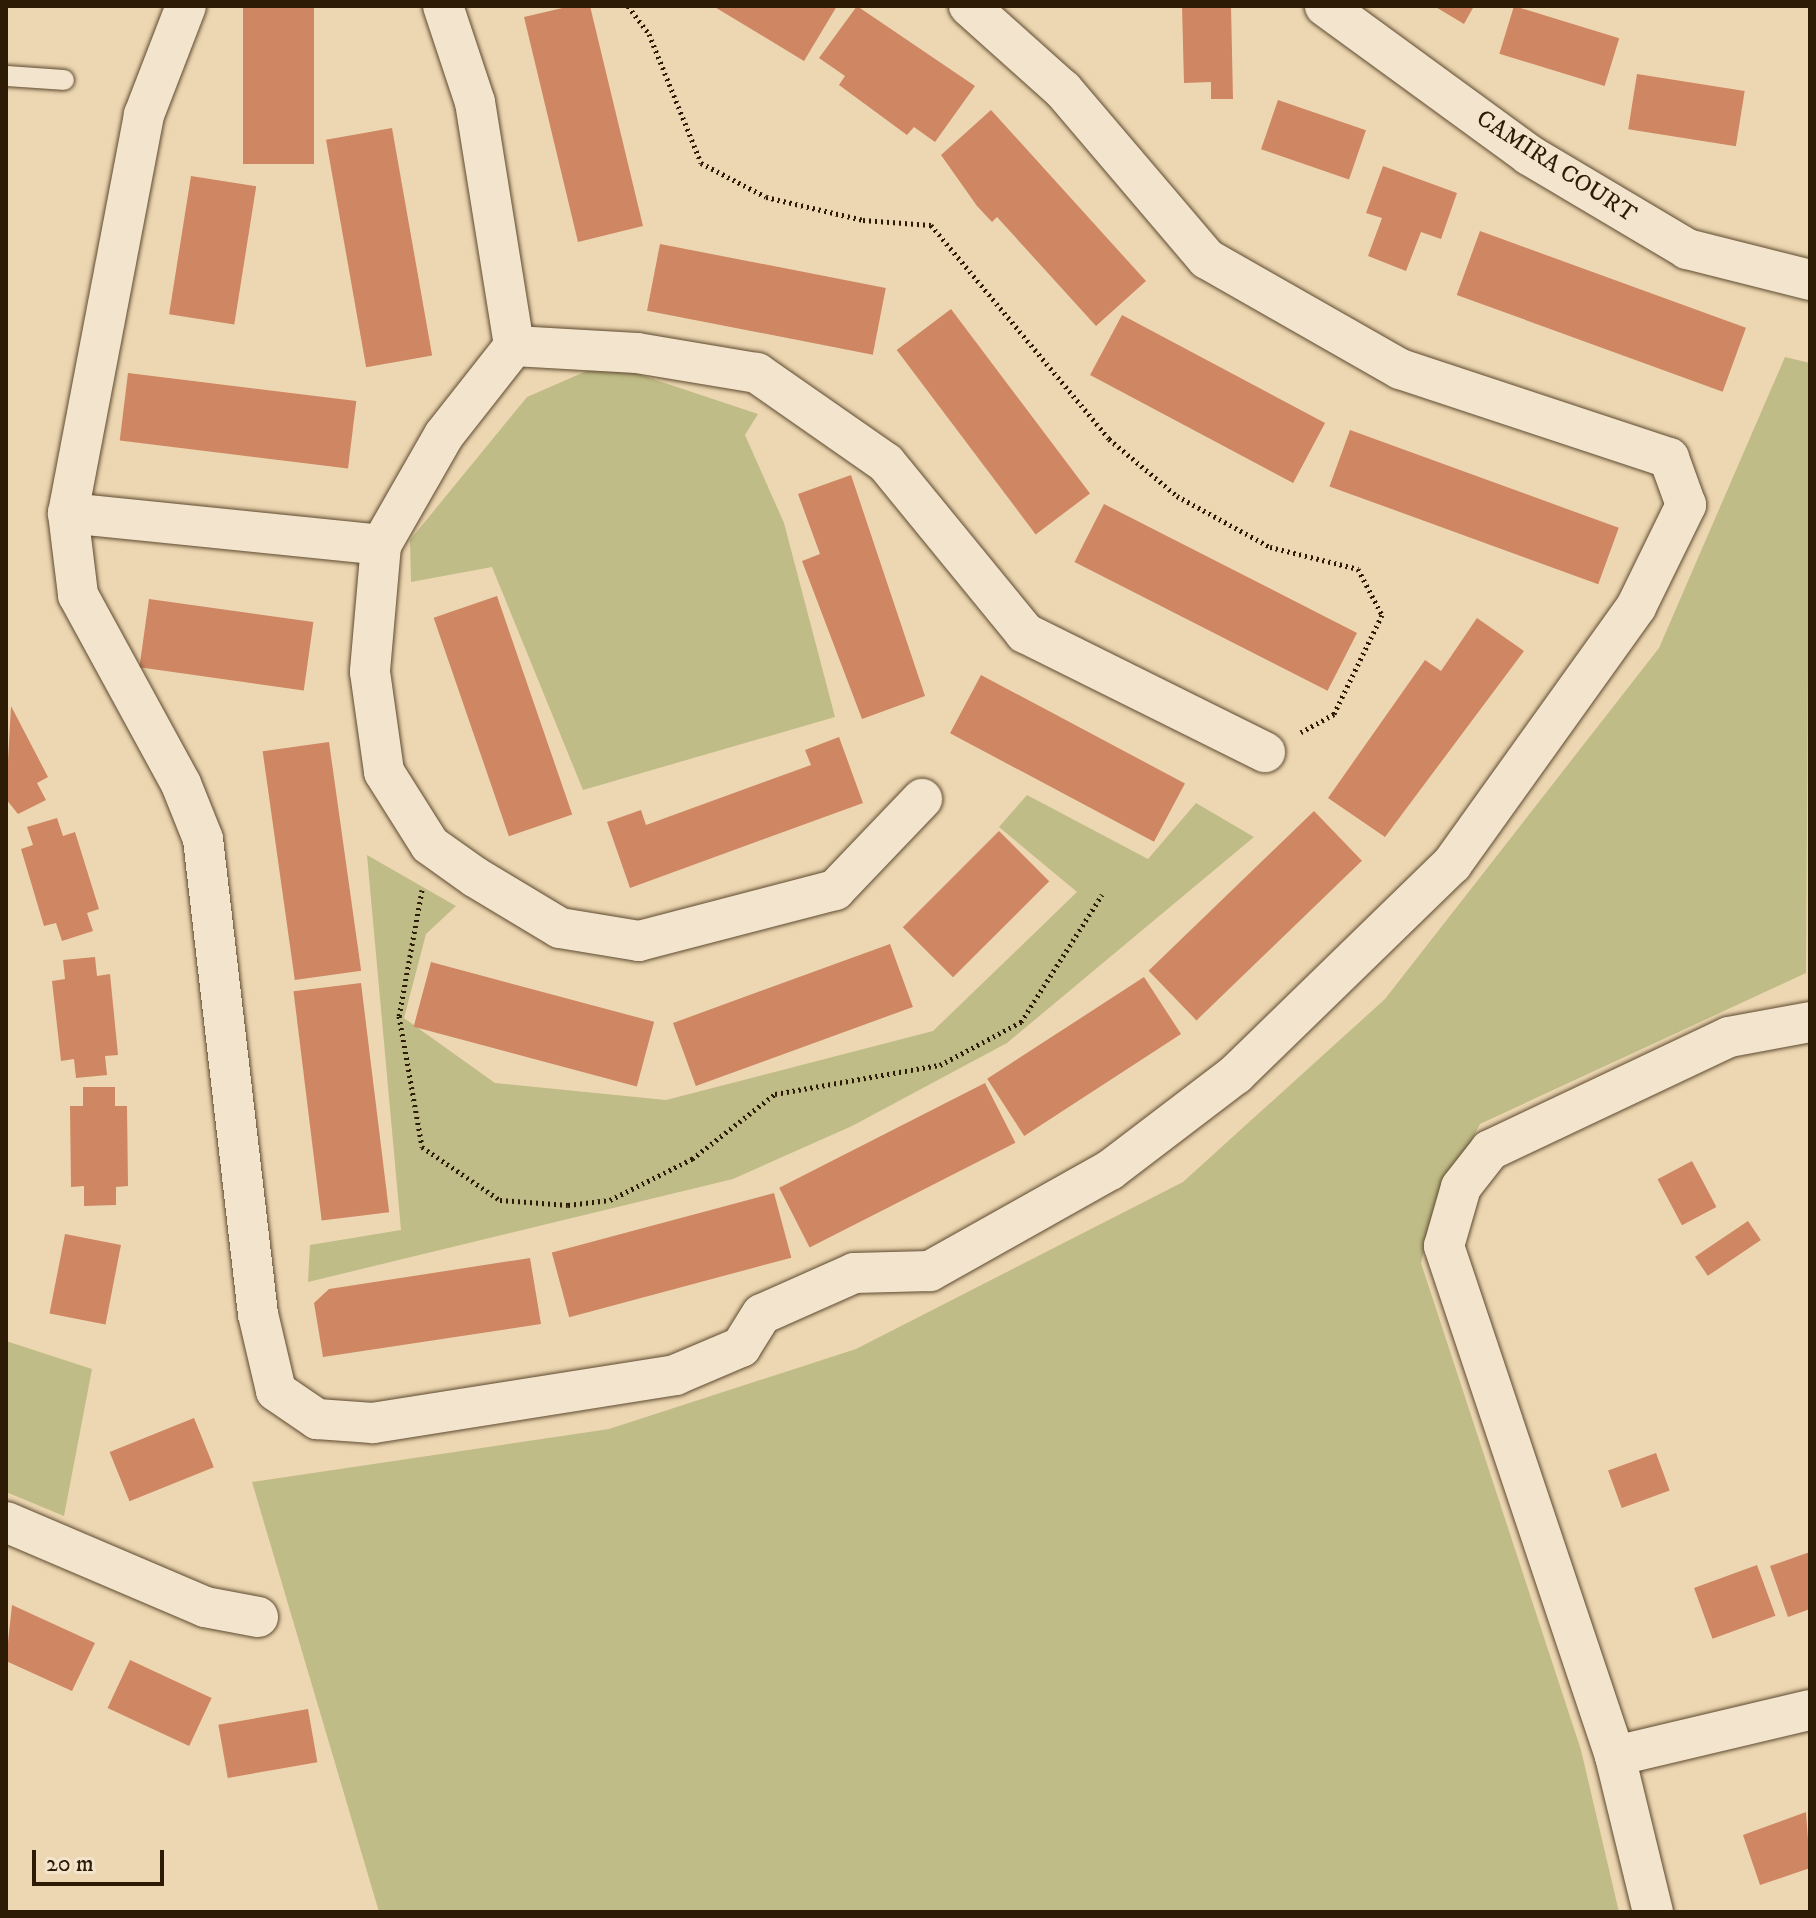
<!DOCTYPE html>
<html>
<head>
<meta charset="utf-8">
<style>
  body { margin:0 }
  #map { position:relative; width:1816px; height:1918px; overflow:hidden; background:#edd7b2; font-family:"IM FELL DW Pica",serif }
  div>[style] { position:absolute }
  .green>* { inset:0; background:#c0bc87 }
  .building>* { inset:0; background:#ce8663; transform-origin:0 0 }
  .path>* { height:5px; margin-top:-2.5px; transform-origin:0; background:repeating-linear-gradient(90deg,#2e1b05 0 2px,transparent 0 6px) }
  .roads { filter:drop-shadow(0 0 2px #5e4a30) drop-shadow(0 0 2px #5e4a30) }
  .lane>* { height:20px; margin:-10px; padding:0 10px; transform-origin:10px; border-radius:10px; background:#f3e5cd }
  .street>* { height:40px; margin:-20px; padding:0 20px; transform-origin:20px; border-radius:20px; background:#f3e5cd }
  span { translate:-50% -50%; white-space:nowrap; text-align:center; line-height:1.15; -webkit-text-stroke:6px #f3e5cd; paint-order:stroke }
  .street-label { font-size:24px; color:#2e1b05 }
  .frame { position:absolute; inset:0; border:8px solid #2e1b05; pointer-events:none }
  .scale { position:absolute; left:32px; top:1850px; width:132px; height:36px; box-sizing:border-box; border:4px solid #2e1b05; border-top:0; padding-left:10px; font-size:24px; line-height:28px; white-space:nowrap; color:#2e1b05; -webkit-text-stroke:6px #f3e5cd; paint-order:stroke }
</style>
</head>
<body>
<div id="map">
  <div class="green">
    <div style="clip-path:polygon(1785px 357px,1810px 363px,1806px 973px,1480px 1124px,1436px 1206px,1421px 1263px,1581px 1750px,1619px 1912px,379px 1912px,252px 1482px,609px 1429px,856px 1349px,1183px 1182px,1385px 999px,1659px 648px)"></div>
    <div style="clip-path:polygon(605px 363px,758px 414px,745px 435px,784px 523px,835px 717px,583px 790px,492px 567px,411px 582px,410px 540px,527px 397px)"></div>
    <div style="clip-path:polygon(1027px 795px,1148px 859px,1196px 803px,1254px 837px,1007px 1043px,852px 1126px,733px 1179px,308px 1282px,310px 1245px,401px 1230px,367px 855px,456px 906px,426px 934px,404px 1018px,495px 1083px,666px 1100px,933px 1031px,1077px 892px,999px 827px)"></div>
    <div style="clip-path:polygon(6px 1341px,92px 1369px,64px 1516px,6px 1492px)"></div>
  </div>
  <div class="building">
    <div style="left:243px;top:6px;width:71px;height:158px"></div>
    <div style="clip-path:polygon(571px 6px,590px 6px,643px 226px,578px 242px,524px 17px)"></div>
    <div style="clip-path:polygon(713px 6px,837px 6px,804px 61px)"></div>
    <div style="clip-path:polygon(857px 6px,975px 86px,935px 142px,914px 127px,907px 135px,839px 85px,845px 76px,819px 58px)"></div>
    <div style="clip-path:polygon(1182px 6px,1231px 6px,1233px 99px,1211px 99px,1211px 82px,1184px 83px)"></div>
    <div style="clip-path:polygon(1434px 6px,1474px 6px,1464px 24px)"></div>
    <div style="left:1514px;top:6px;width:110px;height:50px;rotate:17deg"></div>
    <div style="left:1637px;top:74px;width:109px;height:56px;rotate:9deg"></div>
    <div style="left:1278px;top:100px;width:93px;height:52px;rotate:19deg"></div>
    <div style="clip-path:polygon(991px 110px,1146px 281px,1096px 326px,997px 217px,992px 222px,977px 206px,941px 155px)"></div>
    <div style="left:392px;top:128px;width:231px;height:67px;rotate:80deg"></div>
    <div style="clip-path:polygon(1383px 166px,1457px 193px,1441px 239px,1421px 232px,1406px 271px,1368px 256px,1382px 218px,1366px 213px)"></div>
    <div style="left:191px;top:176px;width:66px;height:140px;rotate:9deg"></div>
    <div style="left:1480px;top:231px;width:283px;height:68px;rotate:20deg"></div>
    <div style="left:660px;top:244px;width:230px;height:68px;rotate:11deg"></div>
    <div style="left:951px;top:309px;width:231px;height:68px;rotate:53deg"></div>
    <div style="left:1122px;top:315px;width:230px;height:68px;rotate:28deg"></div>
    <div style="left:128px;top:373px;width:230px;height:68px;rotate:7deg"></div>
    <div style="left:1350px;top:430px;width:286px;height:60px;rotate:20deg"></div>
    <div style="clip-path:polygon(851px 475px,925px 696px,862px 719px,802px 561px,820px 554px,798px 494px)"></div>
    <div style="left:1104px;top:504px;width:284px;height:65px;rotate:27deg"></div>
    <div style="left:497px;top:596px;width:231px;height:67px;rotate:71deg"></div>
    <div style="left:149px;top:599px;width:166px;height:69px;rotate:8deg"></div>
    <div style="clip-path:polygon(1477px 618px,1524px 651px,1385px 837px,1328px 798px,1425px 660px,1441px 671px)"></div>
    <div style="left:981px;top:675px;width:231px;height:66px;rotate:28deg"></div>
    <div style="clip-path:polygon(11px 706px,48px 777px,37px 783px,46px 800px,18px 814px,6px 799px)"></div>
    <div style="clip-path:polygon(839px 737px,863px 803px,630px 888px,607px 822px,641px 810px,646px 825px,811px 765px,805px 750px)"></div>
    <div style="left:329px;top:742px;width:231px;height:67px;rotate:82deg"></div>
    <div style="left:1314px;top:811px;width:69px;height:230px;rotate:46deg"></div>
    <div style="clip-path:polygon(57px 818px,63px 836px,75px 832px,99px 909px,87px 913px,93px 931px,62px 941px,56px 923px,44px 926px,21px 849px,33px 845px,27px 827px)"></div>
    <div style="left:999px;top:831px;width:71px;height:136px;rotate:45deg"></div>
    <div style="left:890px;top:944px;width:67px;height:231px;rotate:70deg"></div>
    <div style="clip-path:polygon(95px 957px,97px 976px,110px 974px,118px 1055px,105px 1056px,107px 1075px,76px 1078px,74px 1059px,61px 1061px,52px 981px,65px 979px,63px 960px)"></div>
    <div style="left:431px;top:962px;width:231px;height:67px;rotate:15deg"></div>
    <div style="left:1144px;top:977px;width:68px;height:187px;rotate:57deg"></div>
    <div style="left:361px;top:983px;width:231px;height:68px;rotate:83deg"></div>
    <div style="left:985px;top:1083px;width:67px;height:231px;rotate:63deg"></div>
    <div style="clip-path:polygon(83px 1087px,115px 1087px,115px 1106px,127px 1106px,128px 1186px,116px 1187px,116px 1205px,84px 1206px,84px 1186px,71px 1187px,70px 1106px,83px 1106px)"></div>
    <div style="left:1692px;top:1161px;width:52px;height:39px;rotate:62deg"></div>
    <div style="left:774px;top:1193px;width:67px;height:230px;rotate:75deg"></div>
    <div style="left:1748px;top:1221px;width:23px;height:64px;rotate:56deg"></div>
    <div style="left:65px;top:1234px;width:57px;height:81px;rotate:11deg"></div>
    <div style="clip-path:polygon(530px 1258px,541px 1324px,323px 1357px,314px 1303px,329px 1289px)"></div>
    <div style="left:194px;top:1418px;width:53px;height:91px;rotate:68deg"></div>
    <div style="left:1656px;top:1453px;width:40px;height:51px;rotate:70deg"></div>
    <div style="clip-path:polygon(1810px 1552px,1810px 1609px,1788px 1617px,1770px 1566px)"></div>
    <div style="left:1757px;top:1565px;width:54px;height:67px;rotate:70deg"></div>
    <div style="clip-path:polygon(12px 1605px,95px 1643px,72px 1691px,6px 1661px)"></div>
    <div style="left:130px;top:1660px;width:90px;height:53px;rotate:25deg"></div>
    <div style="left:308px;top:1709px;width:54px;height:91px;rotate:80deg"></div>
    <div style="clip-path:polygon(1806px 1812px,1810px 1868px,1760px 1885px,1743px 1835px)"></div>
  </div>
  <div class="path">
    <div style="left:628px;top:6px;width:35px;rotate:53deg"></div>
    <div style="left:649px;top:34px;width:139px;rotate:68deg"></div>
    <div style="left:701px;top:163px;width:73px;rotate:27.6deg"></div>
    <div style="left:766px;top:197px;width:100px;rotate:13.3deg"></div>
    <div style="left:863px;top:220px;width:68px;rotate:4.2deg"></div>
    <div style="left:931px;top:225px;width:278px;rotate:50.2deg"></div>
    <div style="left:1109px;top:439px;width:89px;rotate:40deg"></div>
    <div style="left:1177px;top:496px;width:106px;rotate:28.7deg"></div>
    <div style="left:1270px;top:547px;width:91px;rotate:14deg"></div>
    <div style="left:1358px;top:569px;width:52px;rotate:62.4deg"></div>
    <div style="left:1382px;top:615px;width:110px;rotate:115.9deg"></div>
    <div style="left:1334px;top:714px;width:38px;rotate:151deg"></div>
    <div style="left:422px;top:890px;width:128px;rotate:100.3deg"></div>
    <div style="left:399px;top:1016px;width:133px;rotate:80deg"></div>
    <div style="left:422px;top:1147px;width:94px;rotate:34.2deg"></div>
    <div style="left:500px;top:1200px;width:68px;rotate:4.2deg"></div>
    <div style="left:568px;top:1205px;width:42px;rotate:-6.8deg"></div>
    <div style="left:610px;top:1200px;width:92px;rotate:-26.6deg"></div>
    <div style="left:692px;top:1159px;width:105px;rotate:-38.1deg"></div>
    <div style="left:775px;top:1094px;width:168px;rotate:-10deg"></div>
    <div style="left:940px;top:1065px;width:92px;rotate:-28deg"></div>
    <div style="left:1021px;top:1022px;width:151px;rotate:-57.5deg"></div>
  </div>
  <div class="roads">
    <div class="lane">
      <div style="left:6px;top:76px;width:58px;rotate:3.9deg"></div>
    </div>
    <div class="street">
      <div style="left:186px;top:6px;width:117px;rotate:111.1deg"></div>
      <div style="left:144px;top:115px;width:405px;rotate:100.8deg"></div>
      <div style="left:68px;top:513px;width:315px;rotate:5.8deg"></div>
      <div style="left:443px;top:6px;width:101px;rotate:71.6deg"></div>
      <div style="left:475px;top:102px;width:247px;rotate:80.9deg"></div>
      <div style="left:514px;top:346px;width:113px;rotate:128.2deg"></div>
      <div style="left:444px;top:435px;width:127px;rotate:119.8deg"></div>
      <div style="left:381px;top:545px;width:127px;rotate:95deg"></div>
      <div style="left:370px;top:672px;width:101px;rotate:82deg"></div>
      <div style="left:384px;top:772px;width:86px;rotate:57.8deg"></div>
      <div style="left:430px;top:845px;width:55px;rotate:35.4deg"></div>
      <div style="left:475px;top:877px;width:99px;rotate:31deg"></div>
      <div style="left:560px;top:928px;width:80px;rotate:9.3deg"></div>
      <div style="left:639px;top:941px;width:203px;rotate:-14.6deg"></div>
      <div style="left:835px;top:890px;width:126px;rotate:-46.3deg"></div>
      <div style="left:1325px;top:6px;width:253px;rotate:36.1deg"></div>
      <div style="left:1529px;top:155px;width:184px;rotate:30.7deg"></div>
      <div style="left:1687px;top:249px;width:127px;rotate:14.1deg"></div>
      <div style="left:514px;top:346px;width:123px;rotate:3.3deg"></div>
      <div style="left:637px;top:353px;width:122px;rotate:9.5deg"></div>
      <div style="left:757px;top:373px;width:157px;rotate:34.9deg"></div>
      <div style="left:886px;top:463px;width:220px;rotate:50.7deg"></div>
      <div style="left:1025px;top:633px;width:268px;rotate:26.4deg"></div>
      <div style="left:68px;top:513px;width:83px;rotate:83deg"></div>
      <div style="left:78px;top:595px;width:215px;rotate:61.4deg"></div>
      <div style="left:181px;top:784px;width:59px;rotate:68.2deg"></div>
      <div style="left:203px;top:839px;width:478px;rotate:83.4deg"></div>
      <div style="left:258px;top:1314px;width:79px;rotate:76.8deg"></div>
      <div style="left:276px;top:1391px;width:50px;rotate:34.3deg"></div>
      <div style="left:317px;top:1419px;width:56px;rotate:4.1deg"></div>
      <div style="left:373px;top:1423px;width:306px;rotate:-9deg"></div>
      <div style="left:675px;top:1375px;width:72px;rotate:-23deg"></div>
      <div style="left:741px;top:1347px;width:39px;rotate:-58deg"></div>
      <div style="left:762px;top:1314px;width:101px;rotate:-24deg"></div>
      <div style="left:854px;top:1273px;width:76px;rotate:-1.5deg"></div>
      <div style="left:930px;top:1271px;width:206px;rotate:-29.3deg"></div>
      <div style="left:1110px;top:1170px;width:158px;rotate:-37.3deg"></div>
      <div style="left:1236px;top:1074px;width:301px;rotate:-44.2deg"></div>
      <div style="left:1452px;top:864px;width:316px;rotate:-54.4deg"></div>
      <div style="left:1636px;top:607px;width:114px;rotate:-63.9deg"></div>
      <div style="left:1686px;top:505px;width:50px;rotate:-109.9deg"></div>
      <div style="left:1669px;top:458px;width:283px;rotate:-161.7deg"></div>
      <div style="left:1400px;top:369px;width:222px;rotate:-150.3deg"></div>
      <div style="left:1207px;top:259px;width:222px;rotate:-130.4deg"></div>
      <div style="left:1063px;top:90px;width:126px;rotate:-138.2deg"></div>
      <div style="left:6px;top:1522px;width:216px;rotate:23.1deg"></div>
      <div style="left:205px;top:1607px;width:54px;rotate:10.7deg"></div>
      <div style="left:1615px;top:1756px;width:200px;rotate:-13.3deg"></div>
      <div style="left:1653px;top:1912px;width:161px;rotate:-103.7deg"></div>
      <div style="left:1615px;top:1756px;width:538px;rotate:-108.54deg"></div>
      <div style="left:1444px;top:1246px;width:61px;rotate:-73.9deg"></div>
      <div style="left:1461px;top:1187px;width:47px;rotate:-51.9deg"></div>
      <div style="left:1490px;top:1150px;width:264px;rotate:-25.3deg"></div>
      <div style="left:1729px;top:1037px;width:82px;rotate:-10.5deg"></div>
    </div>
  </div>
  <div class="street-label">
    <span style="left:1556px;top:167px;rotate:33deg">CAMIRA COURT</span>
  </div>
  <div class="frame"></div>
  <div class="scale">20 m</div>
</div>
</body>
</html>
